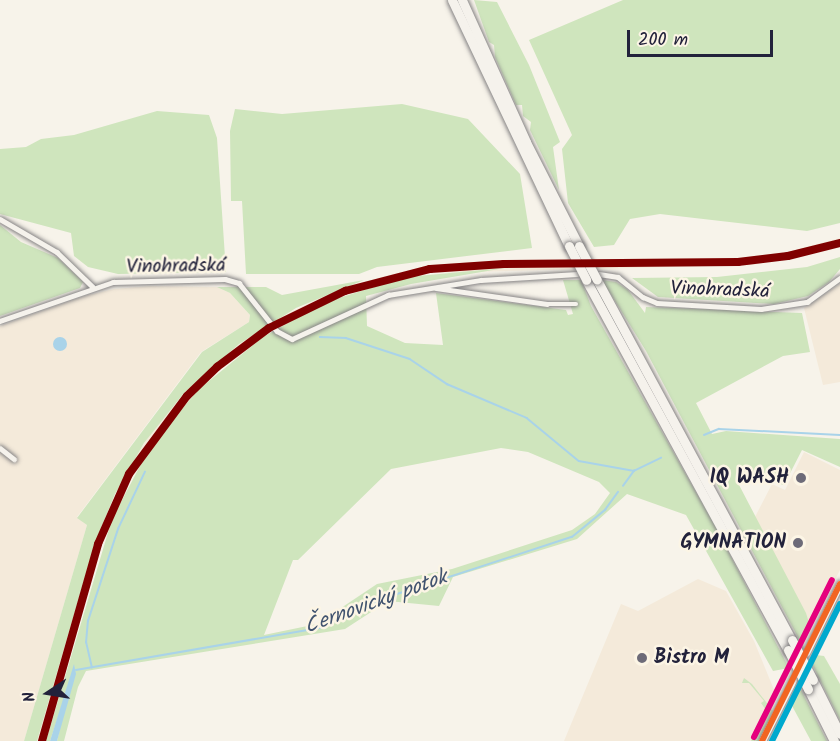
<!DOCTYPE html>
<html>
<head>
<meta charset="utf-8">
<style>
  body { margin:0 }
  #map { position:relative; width:840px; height:741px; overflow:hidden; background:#f7f3ea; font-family:Kalam,sans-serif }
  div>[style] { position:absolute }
  .built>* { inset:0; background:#f4eada }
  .green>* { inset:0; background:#cfe5bd }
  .water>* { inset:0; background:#a9d3e9 }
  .round { border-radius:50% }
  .stream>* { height:1.5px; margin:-0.75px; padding:0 0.75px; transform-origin:0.75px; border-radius:0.75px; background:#a9d3e9 }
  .roads { filter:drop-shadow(0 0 2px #868485) drop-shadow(0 0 2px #868485) }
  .minor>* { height:4.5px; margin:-2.25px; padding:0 2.25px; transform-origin:2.25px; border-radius:2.25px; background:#f5f2ec }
  .secondary>* { height:7px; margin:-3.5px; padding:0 3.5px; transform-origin:3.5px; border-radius:3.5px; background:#f5f2ec }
  .motorway>* { height:9px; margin:-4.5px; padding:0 4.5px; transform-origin:4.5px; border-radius:4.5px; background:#f5f2ec }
  .bridges { filter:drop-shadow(0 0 2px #868485) drop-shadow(0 0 2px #868485) }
  .motorway-bridge>* { height:9px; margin:-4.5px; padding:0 4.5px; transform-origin:4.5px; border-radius:4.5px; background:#f5f2ec }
  .bus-1>* { height:6px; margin:-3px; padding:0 3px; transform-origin:3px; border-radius:3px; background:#f26522 }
  .bus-2>* { height:6px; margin:-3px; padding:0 3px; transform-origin:3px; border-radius:3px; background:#00a9ce }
  .bus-3>* { height:6px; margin:-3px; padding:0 3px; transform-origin:3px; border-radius:3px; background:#e5007d }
  .rail-1>* { height:8px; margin:-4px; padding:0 4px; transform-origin:4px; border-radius:4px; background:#800000 }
  .dots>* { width:16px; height:16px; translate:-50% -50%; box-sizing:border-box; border:3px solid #fcf5e5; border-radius:50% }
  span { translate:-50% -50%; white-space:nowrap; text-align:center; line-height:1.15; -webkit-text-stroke:5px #fcf5e5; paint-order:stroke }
  .street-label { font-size:20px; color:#22223b }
  .poi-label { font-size:20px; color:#22223b; font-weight:700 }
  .right { translate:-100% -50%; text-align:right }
  .left { translate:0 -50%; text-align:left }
  .water-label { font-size:21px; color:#41536f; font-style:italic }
  .north { position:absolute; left:18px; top:663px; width:60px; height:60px; -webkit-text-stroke:4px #fcf5e5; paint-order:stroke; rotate:258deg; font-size:16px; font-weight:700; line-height:24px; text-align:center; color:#22223b }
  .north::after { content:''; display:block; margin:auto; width:21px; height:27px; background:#22223b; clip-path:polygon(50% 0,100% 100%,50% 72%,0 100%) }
  .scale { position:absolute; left:627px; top:30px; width:146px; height:27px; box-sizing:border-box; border:3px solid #22223b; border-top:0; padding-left:8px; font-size:18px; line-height:21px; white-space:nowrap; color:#22223b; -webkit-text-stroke:4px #fcf5e5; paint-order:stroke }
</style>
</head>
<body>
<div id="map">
  <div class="built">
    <div style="clip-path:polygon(840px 238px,840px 247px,833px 249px,752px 265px,430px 273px,346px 294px,271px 332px,220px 370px,190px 399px,133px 476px,102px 545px,46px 741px,37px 741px,95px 543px,126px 472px,154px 428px,193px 384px,239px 344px,278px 318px,343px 287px,429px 265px,504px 260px,737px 258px,788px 252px)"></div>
    <div style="clip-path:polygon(840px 284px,840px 382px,823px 385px,804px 308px)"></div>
    <div style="clip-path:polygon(150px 286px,218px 287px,230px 293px,250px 315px,249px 322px,201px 352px,77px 517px,87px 525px,24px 741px,0 741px,0 326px,84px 296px,114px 289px)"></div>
    <div style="clip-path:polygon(804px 452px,840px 470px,840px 570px,811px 627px,755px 517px,772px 484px,785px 490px)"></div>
    <div style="clip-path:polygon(698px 579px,726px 591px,754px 641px,777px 697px,759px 741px,564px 741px,621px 604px,638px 611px)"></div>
  </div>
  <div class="green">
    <div style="clip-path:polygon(474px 0,497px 2px,529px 65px,560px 142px,553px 147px,559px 190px,530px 130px,531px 122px,523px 116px,522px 105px,516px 105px,495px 57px,494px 45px,489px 42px)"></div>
    <div style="clip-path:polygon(623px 0,840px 0,840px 223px,807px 231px,660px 214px,630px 219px,614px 245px,594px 247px,568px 203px,562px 149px,572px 135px,529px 40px)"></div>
    <div style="clip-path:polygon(402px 104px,468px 119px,520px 174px,532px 248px,377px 267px,359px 274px,246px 274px,242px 201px,231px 201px,230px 131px,235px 109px,282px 114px)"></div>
    <div style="clip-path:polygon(157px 111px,209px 115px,217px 138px,226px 272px,118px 274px,88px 267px,74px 256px,71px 233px,0 214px,0 149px,26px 147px,41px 139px,74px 135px)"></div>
    <div style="clip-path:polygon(0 225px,21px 242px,58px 258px,83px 282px,80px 288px,0 316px)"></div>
    <div style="clip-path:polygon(840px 257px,840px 269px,829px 282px,808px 296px,774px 304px,658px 297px,632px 278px,717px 277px,807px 267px)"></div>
    <div style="clip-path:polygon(evenodd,505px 268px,411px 284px,366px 296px,367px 326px,405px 343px,443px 345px,436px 293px,566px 310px,568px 315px,573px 314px,563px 280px,581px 280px,591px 306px,715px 526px,789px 668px,773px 671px,686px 515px,627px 494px,577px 539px,453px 577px,439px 606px,388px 601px,345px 629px,86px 671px,78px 687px,64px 741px,57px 741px,75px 666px,50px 741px,46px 741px,112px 519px,150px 447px,198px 390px,263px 337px,326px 302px,406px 277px,505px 268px,501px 448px,528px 452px,599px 482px,610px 493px,595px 514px,572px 530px,452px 569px,377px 584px,317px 624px,264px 635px,293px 560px,298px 560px,391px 469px,501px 448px,505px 268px,388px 597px,348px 619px,341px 619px,373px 600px,388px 597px)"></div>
    <div style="clip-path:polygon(364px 280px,296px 308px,239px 344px,184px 393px,144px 443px,115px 494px,95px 543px,37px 741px,24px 741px,87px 525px,77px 518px,202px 352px,249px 322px,250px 315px,230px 293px,217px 287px,266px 287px,282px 295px)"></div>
    <div style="clip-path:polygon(602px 280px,616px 282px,628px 290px,645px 313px,646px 307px,802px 313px,810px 352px,783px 356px,696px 403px,712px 434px,726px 431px,840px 439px,840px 467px,802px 450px,784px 485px,769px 481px,738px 483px,806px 613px,810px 626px,801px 643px,646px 351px)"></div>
    <div style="clip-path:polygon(816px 655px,824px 656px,840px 684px,840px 720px,811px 662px)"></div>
    <div style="clip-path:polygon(744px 678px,752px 684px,773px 711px,759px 741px,751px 741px,766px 710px,761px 703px,764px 701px,749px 683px,742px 683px)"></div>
    <div style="clip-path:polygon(799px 685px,804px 696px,827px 741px,811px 741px,791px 704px)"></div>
  </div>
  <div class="water">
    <div class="round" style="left:53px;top:337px;width:14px;height:14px"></div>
    <div style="clip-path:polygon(390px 596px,347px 619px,340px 619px,373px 600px)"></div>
    <div style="clip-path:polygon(74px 664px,76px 674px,57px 741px,50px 741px)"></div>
  </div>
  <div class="stream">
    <div style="left:320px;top:337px;width:26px;rotate:2deg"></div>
    <div style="left:346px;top:338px;width:67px;rotate:18.2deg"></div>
    <div style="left:410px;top:359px;width:45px;rotate:34deg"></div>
    <div style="left:447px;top:384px;width:87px;rotate:23deg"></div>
    <div style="left:527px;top:418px;width:67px;rotate:39.6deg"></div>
    <div style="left:579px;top:461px;width:56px;rotate:10.3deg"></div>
    <div style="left:704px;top:435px;width:16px;rotate:-22deg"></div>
    <div style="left:719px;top:429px;width:121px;rotate:2.8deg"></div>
    <div style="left:623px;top:486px;width:19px;rotate:-54deg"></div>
    <div style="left:634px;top:471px;width:30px;rotate:-26deg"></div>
    <div style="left:391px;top:596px;width:190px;rotate:-18.1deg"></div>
    <div style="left:572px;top:537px;width:43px;rotate:-39.3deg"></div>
    <div style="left:605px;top:510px;width:22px;rotate:-54deg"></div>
    <div style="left:92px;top:668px;width:26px;rotate:-103deg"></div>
    <div style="left:86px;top:643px;width:22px;rotate:-85deg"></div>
    <div style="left:88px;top:621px;width:97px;rotate:-71.9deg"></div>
    <div style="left:118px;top:529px;width:63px;rotate:-64.7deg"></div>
    <div style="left:76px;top:670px;width:248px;rotate:-9.8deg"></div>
    <div style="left:320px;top:628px;width:22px;rotate:-24deg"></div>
  </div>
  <div class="roads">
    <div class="minor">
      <div style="left:0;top:219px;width:66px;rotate:30.1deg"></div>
      <div style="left:57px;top:252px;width:50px;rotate:44.2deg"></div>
      <div style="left:599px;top:274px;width:19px;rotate:9deg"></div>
      <div style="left:618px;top:277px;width:32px;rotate:39deg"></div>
      <div style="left:643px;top:297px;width:15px;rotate:23deg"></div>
      <div style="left:657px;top:303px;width:104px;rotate:3.3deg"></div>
      <div style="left:761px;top:309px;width:47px;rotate:-8.7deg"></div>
      <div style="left:807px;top:302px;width:41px;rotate:-36deg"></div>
      <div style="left:436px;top:288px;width:112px;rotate:8.2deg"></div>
      <div style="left:547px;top:304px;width:29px"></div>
      <div style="left:0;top:321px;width:120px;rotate:-19deg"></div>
      <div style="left:113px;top:282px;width:112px;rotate:-1.5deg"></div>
      <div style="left:225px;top:279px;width:15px;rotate:16deg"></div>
      <div style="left:239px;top:283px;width:61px;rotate:51.6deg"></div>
      <div style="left:277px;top:331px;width:17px;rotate:28deg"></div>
      <div style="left:292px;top:339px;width:106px;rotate:-24.6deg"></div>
      <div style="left:388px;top:295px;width:94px;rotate:-9.2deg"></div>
      <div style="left:481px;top:280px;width:96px;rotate:-3.6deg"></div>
      <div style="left:0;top:448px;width:18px;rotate:38deg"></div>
    </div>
    <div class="secondary">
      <div style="left:806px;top:653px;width:77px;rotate:-63.8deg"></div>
      <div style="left:762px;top:741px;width:73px;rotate:-63.1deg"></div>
    </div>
    <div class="motorway">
      <div style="left:452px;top:0;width:272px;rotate:64.6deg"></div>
      <div style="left:462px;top:0;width:156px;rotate:65.7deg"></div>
      <div style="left:526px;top:142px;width:117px;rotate:63deg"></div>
      <div style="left:586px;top:280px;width:422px;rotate:61.4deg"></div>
      <div style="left:597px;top:280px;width:409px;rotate:61.6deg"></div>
      <div style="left:813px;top:680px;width:60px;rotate:63.4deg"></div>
      <div style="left:808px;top:689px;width:58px;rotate:63.4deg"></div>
    </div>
  </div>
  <div class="bridges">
    <div class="motorway-bridge">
      <div style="left:569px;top:246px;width:38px;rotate:63deg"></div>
      <div style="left:579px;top:246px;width:38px;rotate:62deg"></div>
      <div style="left:792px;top:640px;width:45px;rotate:62.3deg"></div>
      <div style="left:788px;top:650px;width:44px;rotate:62.9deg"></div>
    </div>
  </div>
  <div class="bus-1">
    <div style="left:762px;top:741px;width:175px;rotate:-63.6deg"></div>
  </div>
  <div class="bus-2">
    <div style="left:772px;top:741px;width:153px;rotate:-63.6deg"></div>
  </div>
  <div class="bus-3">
    <div style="left:754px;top:737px;width:175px;rotate:-63.6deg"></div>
  </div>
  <div class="rail-1">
    <div style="left:42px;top:741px;width:205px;rotate:-74.1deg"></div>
    <div style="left:98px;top:544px;width:77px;rotate:-66.1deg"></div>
    <div style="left:129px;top:474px;width:97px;rotate:-53.4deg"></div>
    <div style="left:187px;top:396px;width:42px;rotate:-44deg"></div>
    <div style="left:217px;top:367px;width:65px;rotate:-36.9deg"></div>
    <div style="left:269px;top:328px;width:85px;rotate:-26deg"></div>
    <div style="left:345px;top:291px;width:88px;rotate:-14.5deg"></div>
    <div style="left:430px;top:269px;width:74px;rotate:-3.9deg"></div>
    <div style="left:504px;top:264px;width:234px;rotate:-0.5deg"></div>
    <div style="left:738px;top:262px;width:50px;rotate:-6.8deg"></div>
    <div style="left:788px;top:256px;width:54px;rotate:-14deg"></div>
  </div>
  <div class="dots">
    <div style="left:801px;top:478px;background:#6d6b78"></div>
    <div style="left:798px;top:543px;background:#6d6b78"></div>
    <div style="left:642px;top:658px;background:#6d6b78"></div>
  </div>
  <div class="street-label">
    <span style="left:176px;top:267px;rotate:-1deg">Vinohradská</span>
    <span style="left:720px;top:291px;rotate:2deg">Vinohradská</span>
  </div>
  <div class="poi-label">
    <span class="right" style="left:789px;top:478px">IQ WASH</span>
    <span class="right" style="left:786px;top:543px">GYMNATION</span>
    <span class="left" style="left:654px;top:658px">Bistro M</span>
  </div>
  <div class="water-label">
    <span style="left:376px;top:603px;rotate:-20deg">Černovický potok</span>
  </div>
  <div class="north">N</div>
  <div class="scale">200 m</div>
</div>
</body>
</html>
